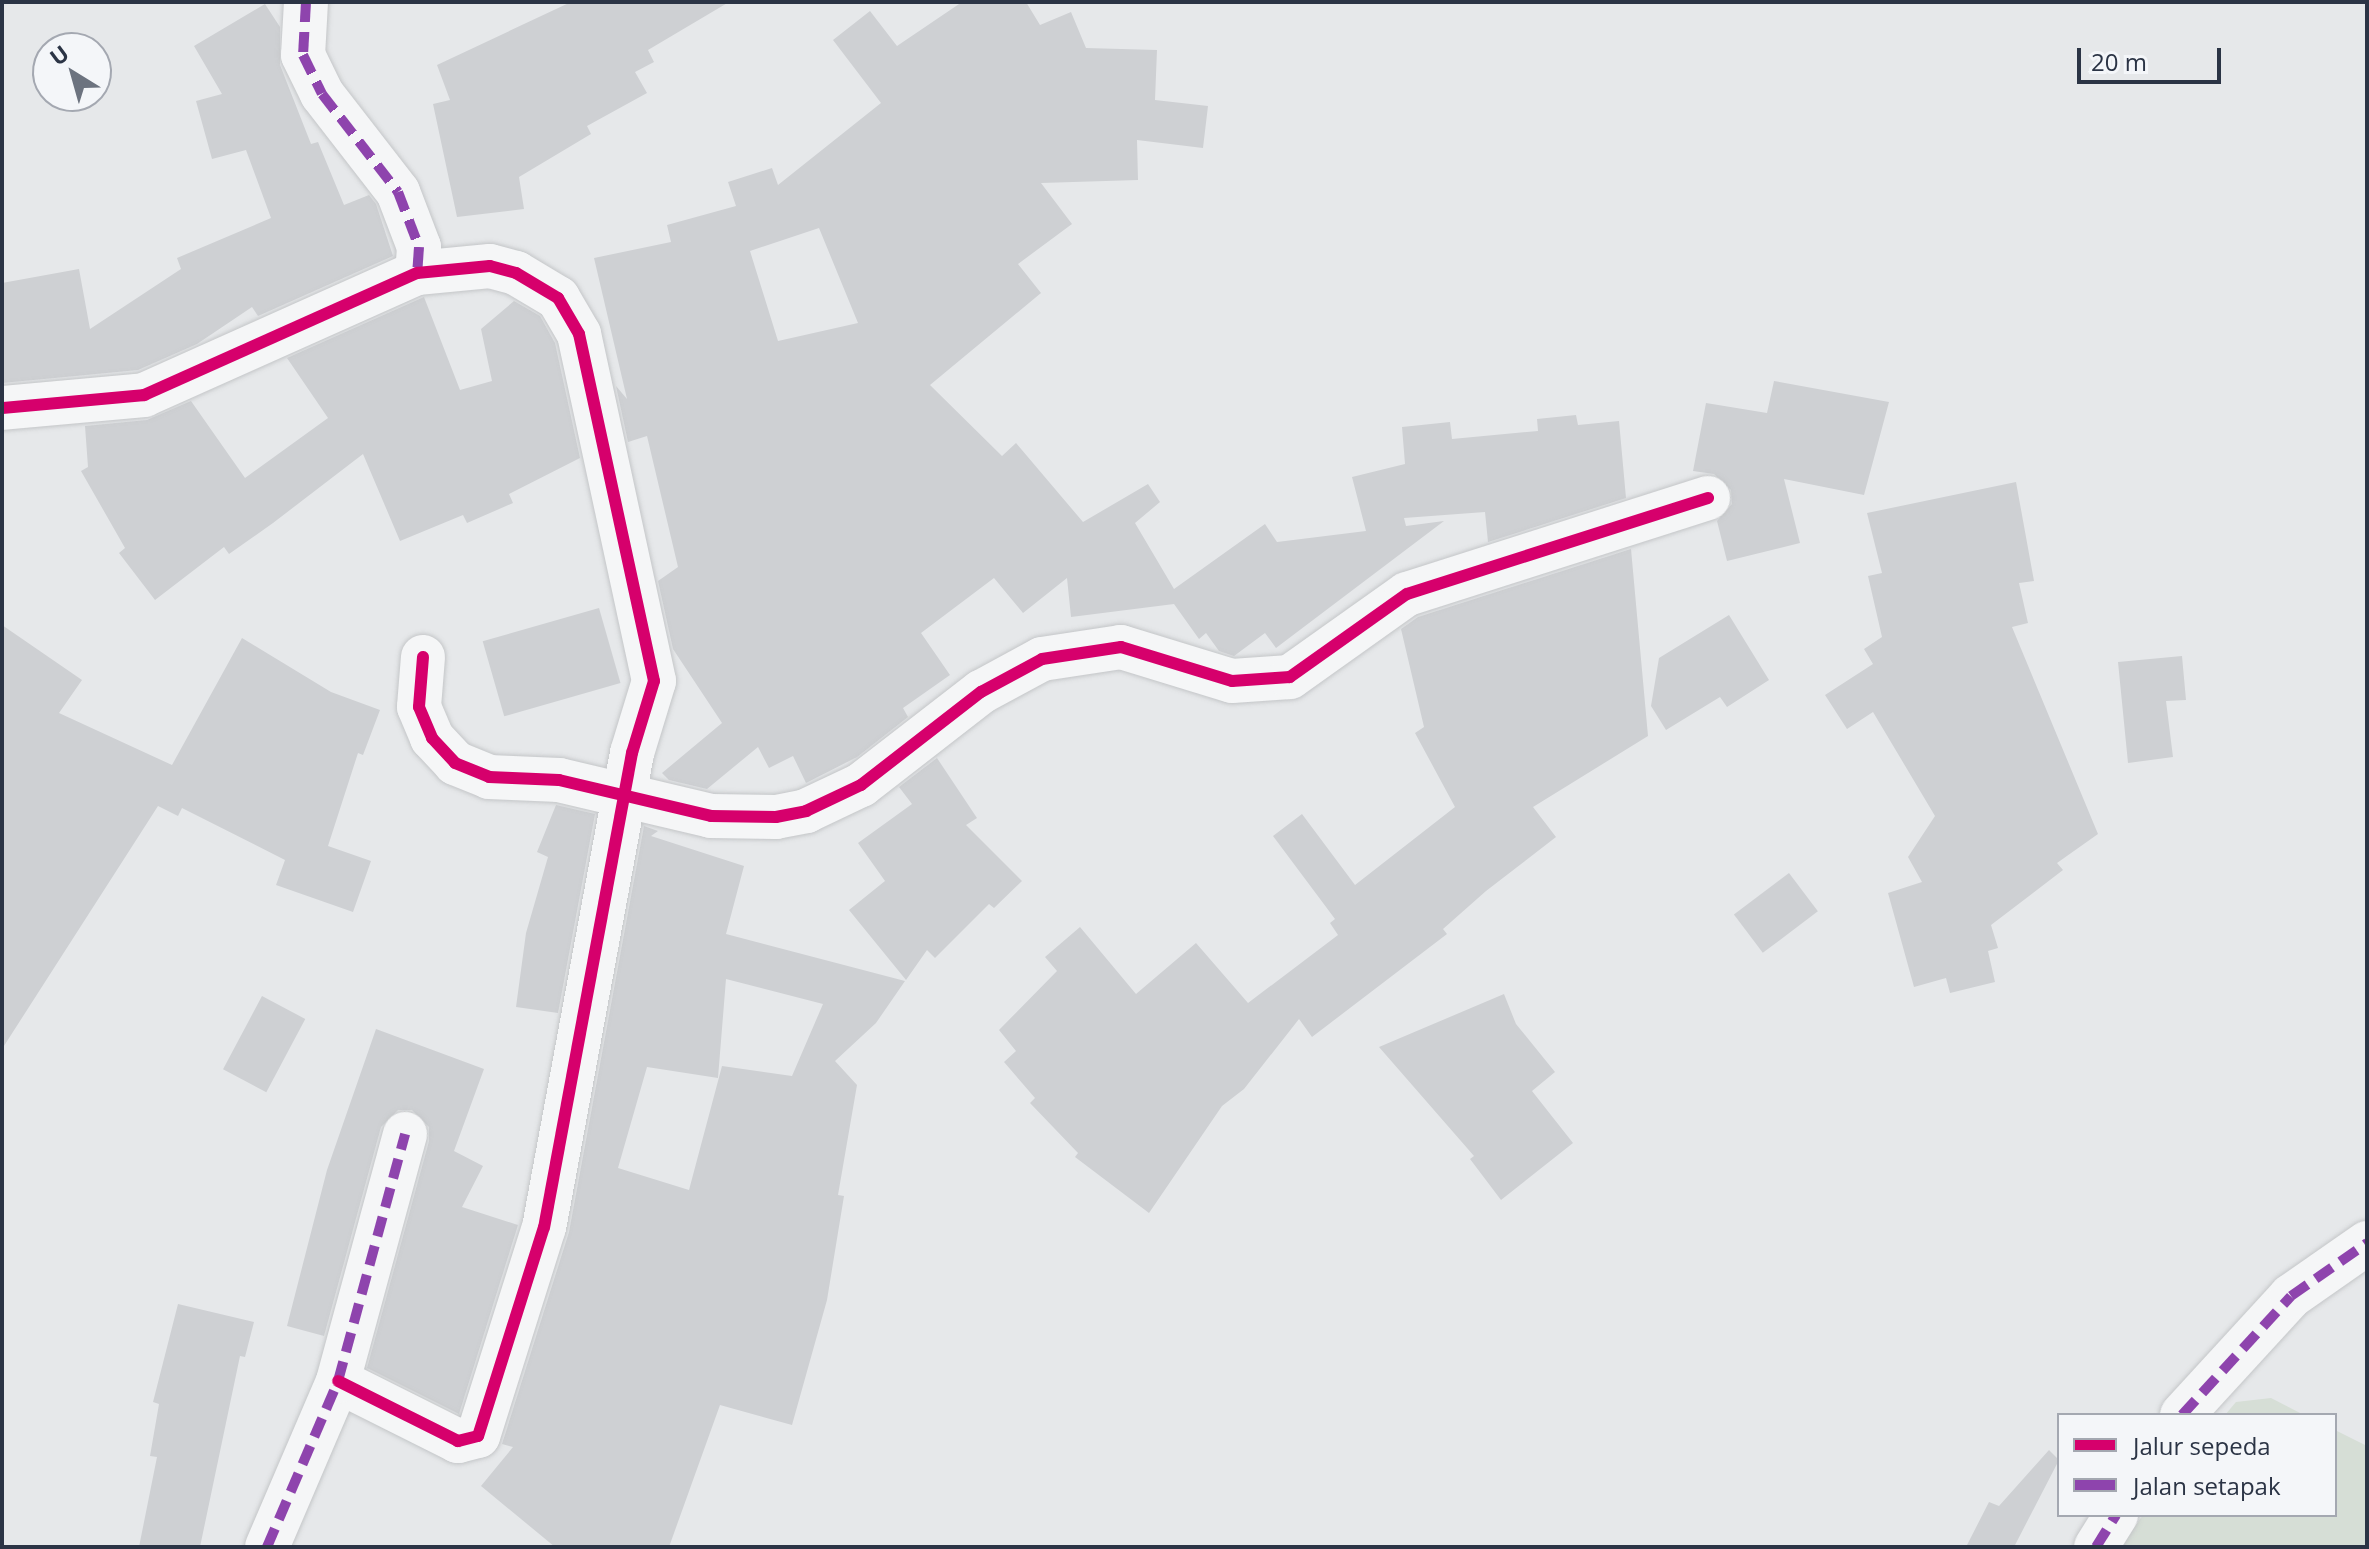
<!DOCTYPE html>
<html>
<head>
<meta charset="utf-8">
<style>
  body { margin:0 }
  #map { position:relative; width:2369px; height:1549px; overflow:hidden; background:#e6e8ea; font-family:"Open Sans",sans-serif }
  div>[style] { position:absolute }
  .green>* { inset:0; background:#d6ded6 }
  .building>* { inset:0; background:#ced0d3; transform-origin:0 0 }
  .roads { filter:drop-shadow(0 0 2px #c4c6c8) drop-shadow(0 0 2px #c4c6c8) }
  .minor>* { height:44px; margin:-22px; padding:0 22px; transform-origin:22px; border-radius:22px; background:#f5f6f7 }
  .quiet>* { height:10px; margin-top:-5px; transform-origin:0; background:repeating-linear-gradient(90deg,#8e44ad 0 20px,transparent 0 30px) }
  .cycleway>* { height:12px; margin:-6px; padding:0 6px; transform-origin:6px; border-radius:6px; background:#d6006c }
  span { translate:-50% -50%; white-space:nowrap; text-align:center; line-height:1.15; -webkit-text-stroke:6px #f4f6f9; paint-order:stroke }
  .frame { position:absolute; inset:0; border:4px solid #2b3445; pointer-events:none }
  .legend { position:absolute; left:2057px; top:1413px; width:280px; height:104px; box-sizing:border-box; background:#f4f6f9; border:2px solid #a4a8b1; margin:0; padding:10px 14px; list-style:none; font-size:24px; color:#2b3445 }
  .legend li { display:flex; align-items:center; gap:16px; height:40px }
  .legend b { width:40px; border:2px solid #a4a8b1 }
  .north { position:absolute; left:32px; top:32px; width:80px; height:80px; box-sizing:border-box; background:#f4f6f9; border:2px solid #a4a8b1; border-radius:50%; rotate:323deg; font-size:22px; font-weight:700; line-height:32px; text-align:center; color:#2b3445 }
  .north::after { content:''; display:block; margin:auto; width:28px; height:36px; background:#6c737f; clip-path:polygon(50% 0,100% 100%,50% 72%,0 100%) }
  .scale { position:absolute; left:2077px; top:48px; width:144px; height:36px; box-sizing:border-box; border:4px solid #2b3445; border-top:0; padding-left:10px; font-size:24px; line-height:28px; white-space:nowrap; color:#2b3445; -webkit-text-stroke:6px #f4f6f9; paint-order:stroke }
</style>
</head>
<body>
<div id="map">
  <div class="green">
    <div style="clip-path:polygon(2271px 1398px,2304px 1415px,2225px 1415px,2236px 1402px)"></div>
    <div style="clip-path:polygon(2335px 1430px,2367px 1446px,2367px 1547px,2120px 1547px,2143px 1515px,2335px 1515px)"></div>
  </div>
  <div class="building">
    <div style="clip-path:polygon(571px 2px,729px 2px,648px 50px,654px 62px,635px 72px,647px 93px,587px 126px,591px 134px,519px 177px,524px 209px,457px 217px,433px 104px,450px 100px,437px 65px)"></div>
    <div style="clip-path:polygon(evenodd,962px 2px,1026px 2px,1040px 25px,1071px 12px,1086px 48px,1157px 50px,1155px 100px,1208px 106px,1203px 148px,1137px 140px,1138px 180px,1041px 183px,1072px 224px,1018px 264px,1041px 293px,930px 385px,1002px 456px,1016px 443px,1083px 522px,1148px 484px,1160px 502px,1135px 523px,1174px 589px,1265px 524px,1277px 542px,1366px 531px,1352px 477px,1405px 464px,1402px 427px,1450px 422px,1452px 439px,1538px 431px,1537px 419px,1576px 415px,1578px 425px,1619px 421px,1626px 498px,1488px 542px,1485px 512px,1404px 518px,1406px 526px,1444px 521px,1276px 648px,1265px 633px,1234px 656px,1219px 651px,1206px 633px,1199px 639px,1174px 604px,1071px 617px,1067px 578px,1023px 613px,994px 578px,921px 633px,950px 675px,903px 708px,908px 717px,857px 757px,806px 783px,793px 756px,769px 768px,758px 747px,707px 789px,669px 780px,662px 773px,722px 723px,673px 649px,658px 581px,678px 567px,647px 436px,628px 442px,616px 386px,627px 399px,594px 258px,671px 242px,667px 225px,736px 206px,728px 182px,772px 168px,778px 185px,881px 103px,833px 40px,870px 11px,897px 46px,962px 2px,819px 228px,858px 323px,778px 341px,750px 251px,819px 228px)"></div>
    <div style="clip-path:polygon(265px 4px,280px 27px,280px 65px,311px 144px,318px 142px,344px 205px,369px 195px,376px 204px,393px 256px,258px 316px,252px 307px,197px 344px,138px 370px,2px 383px,2px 283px,79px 269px,90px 329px,181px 269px,177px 258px,271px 218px,246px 150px,212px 159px,196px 101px,222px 94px,194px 46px)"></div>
    <div style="clip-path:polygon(424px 297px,460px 390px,492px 381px,481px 329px,514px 301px,540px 316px,555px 343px,580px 458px,509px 494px,513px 503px,467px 523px,463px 515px,400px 541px,363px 454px,273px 523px,229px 554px,224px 547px,155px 600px,119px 553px,125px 548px,81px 471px,88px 467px,85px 426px,147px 420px,191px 401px,245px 478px,328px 418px,287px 358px)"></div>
    <div style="clip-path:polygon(1774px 381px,1889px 402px,1864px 495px,1784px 479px,1800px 543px,1727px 561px,1717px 521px,1732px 504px,1731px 490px,1714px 474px,1693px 471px,1706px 403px,1767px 413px)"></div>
    <div style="clip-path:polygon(2016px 482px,2034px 581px,2019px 583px,2028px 623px,2012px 627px,2098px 834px,2057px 863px,2063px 870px,1991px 925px,1998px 948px,1988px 951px,1995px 982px,1950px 993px,1946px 978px,1914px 987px,1888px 893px,1922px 882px,1908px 857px,1935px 816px,1873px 712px,1847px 729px,1825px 695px,1873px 664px,1864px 649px,1882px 637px,1868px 576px,1882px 573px,1867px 513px)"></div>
    <div style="clip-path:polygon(1631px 549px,1648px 736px,1533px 807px,1556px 837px,1486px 891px,1443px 929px,1447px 934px,1312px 1037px,1299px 1019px,1244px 1089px,1222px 1106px,1149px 1213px,1075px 1157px,1078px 1153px,1030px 1103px,1035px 1098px,1004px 1062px,1016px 1051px,999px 1030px,1057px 971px,1045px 957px,1080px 927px,1136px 994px,1196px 943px,1248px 1003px,1338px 935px,1330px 923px,1335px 919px,1273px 836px,1302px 814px,1355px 885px,1455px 807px,1415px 733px,1424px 727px,1401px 629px,1418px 617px)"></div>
    <div style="left:599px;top:608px;width:78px;height:121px;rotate:74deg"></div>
    <div style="clip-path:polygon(1729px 615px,1769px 680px,1727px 707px,1720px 697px,1666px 730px,1651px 706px,1659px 658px)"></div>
    <div style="clip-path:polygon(2px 625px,82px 680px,59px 713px,172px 765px,242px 638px,331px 692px,380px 710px,363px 755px,358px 753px,328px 846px,371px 861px,353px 912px,276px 885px,285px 860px,182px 808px,178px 816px,158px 806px,2px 1049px)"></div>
    <div style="clip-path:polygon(2182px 656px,2186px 700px,2166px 701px,2173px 757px,2128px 763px,2118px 662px)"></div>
    <div style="clip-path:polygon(937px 758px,977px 818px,966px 825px,1022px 881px,994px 908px,989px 904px,935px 958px,927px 950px,906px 980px,849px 910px,885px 881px,858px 843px,912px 804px,899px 787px)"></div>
    <div style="clip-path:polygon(556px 805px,595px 814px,558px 1013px,516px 1007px,526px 933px,548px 857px,537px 852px)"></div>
    <div style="clip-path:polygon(evenodd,644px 826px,658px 831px,651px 836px,744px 866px,726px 934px,905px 981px,876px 1023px,835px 1061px,857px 1085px,838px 1195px,844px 1196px,827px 1300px,792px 1425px,720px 1405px,669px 1547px,555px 1547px,481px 1486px,513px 1447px,502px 1444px,569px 1232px,644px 826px,726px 979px,823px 1004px,792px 1076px,722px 1066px,689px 1190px,618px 1168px,647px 1067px,718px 1078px,726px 979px)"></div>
    <div style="left:1789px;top:873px;width:48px;height:69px;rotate:53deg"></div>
    <div style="clip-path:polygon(1504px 994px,1516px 1024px,1555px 1072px,1532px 1091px,1573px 1143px,1501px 1200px,1470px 1159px,1474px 1156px,1379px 1047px)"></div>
    <div style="left:262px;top:996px;width:49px;height:83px;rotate:28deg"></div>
    <div style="clip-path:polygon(376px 1029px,484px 1069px,454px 1151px,483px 1166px,462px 1207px,518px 1225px,459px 1414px,367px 1368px,429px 1141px,429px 1127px,412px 1110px,398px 1110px,381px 1127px,324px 1336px,287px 1326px,327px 1170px)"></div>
    <div style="clip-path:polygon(178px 1304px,254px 1322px,245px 1357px,240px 1356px,200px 1547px,139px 1547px,157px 1457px,150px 1456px,159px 1404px,153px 1402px)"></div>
    <div style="clip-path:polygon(2049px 1450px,2059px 1460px,2014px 1547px,1966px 1547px,1989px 1502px,1999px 1506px)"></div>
  </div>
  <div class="roads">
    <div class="minor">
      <div style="left:306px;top:2px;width:53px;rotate:93.2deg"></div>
      <div style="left:303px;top:55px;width:43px;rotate:64deg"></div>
      <div style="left:322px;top:94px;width:124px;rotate:52.2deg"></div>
      <div style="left:398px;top:192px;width:59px;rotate:69.1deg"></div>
      <div style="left:419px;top:247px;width:26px;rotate:94deg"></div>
      <div style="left:2px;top:408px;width:143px;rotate:-5.2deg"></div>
      <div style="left:144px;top:395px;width:299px;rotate:-24.1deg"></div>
      <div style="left:417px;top:273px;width:73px;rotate:-5.5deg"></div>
      <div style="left:490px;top:266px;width:27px;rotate:15deg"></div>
      <div style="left:516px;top:273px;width:49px;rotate:30.8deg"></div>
      <div style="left:558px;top:298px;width:42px;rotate:59.7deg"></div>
      <div style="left:579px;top:334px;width:355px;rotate:77.8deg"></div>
      <div style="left:654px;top:681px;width:75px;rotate:107deg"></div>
      <div style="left:632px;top:753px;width:482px;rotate:100.5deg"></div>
      <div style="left:544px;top:1227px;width:219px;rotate:107.5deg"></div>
      <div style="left:478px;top:1436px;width:21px;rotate:166deg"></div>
      <div style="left:458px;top:1441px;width:134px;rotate:-153.4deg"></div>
      <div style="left:423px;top:657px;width:50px;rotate:94.6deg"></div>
      <div style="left:419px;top:707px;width:34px;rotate:67deg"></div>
      <div style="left:432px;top:738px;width:34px;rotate:47deg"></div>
      <div style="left:455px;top:763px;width:37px;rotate:22deg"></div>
      <div style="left:489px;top:777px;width:70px;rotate:2.5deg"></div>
      <div style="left:559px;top:780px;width:156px;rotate:13.3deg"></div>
      <div style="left:711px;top:816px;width:65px;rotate:0.9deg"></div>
      <div style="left:776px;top:817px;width:31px;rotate:-11deg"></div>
      <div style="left:806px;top:811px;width:61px;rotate:-25.3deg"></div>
      <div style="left:861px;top:785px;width:152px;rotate:-37.8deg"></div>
      <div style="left:981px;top:692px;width:69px;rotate:-28.4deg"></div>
      <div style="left:1042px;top:659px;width:80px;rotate:-8.6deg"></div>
      <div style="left:1121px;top:647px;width:116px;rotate:17deg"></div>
      <div style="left:1232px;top:681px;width:58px;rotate:-3.9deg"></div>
      <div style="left:1290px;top:677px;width:143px;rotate:-35.4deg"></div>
      <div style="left:1407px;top:594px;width:316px;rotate:-17.7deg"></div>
      <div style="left:2182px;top:1415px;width:161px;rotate:-47.5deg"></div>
      <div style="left:2291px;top:1296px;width:93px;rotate:-34.9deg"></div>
      <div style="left:267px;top:1547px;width:181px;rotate:-66.8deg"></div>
      <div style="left:338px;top:1381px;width:256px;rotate:-74.8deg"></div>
      <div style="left:2096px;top:1547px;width:38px;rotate:-58deg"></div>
    </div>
  </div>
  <div class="quiet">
    <div style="left:306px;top:2px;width:53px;rotate:93.2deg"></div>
    <div style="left:303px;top:55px;width:43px;rotate:64deg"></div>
    <div style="left:322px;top:94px;width:124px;rotate:52.2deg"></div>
    <div style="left:398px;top:192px;width:59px;rotate:69.1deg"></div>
    <div style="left:419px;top:247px;width:26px;rotate:94deg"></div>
    <div style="left:2182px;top:1415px;width:161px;rotate:-47.5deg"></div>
    <div style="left:2291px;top:1296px;width:93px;rotate:-34.9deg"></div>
    <div style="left:267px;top:1547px;width:181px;rotate:-66.8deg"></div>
    <div style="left:338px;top:1381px;width:256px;rotate:-74.8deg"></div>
    <div style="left:2096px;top:1547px;width:38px;rotate:-58deg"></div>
  </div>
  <div class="cycleway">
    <div style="left:2px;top:408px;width:143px;rotate:-5.2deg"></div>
    <div style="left:144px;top:395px;width:299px;rotate:-24.1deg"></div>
    <div style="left:417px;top:273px;width:73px;rotate:-5.5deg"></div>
    <div style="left:490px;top:266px;width:27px;rotate:15deg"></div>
    <div style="left:516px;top:273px;width:49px;rotate:30.8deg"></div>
    <div style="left:558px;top:298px;width:42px;rotate:59.7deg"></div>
    <div style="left:579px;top:334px;width:355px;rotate:77.8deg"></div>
    <div style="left:654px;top:681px;width:75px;rotate:107deg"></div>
    <div style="left:632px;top:753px;width:482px;rotate:100.5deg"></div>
    <div style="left:544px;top:1227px;width:219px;rotate:107.5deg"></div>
    <div style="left:478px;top:1436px;width:21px;rotate:166deg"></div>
    <div style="left:458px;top:1441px;width:134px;rotate:-153.4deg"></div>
    <div style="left:423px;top:657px;width:50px;rotate:94.6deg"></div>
    <div style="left:419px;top:707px;width:34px;rotate:67deg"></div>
    <div style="left:432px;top:738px;width:34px;rotate:47deg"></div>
    <div style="left:455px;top:763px;width:37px;rotate:22deg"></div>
    <div style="left:489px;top:777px;width:70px;rotate:2.5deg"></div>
    <div style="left:559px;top:780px;width:156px;rotate:13.3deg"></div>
    <div style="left:711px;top:816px;width:65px;rotate:0.9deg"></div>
    <div style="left:776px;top:817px;width:31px;rotate:-11deg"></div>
    <div style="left:806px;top:811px;width:61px;rotate:-25.3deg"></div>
    <div style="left:861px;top:785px;width:152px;rotate:-37.8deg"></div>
    <div style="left:981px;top:692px;width:69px;rotate:-28.4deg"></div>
    <div style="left:1042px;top:659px;width:80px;rotate:-8.6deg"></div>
    <div style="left:1121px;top:647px;width:116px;rotate:17deg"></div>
    <div style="left:1232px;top:681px;width:58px;rotate:-3.9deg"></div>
    <div style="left:1290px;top:677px;width:143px;rotate:-35.4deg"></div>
    <div style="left:1407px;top:594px;width:316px;rotate:-17.7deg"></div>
  </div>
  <div class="frame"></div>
  <ul class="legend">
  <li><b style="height:10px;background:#d6006c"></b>Jalur sepeda</li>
  <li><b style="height:10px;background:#8e44ad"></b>Jalan setapak</li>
  </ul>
  <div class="north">U</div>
  <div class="scale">20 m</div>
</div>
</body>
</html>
